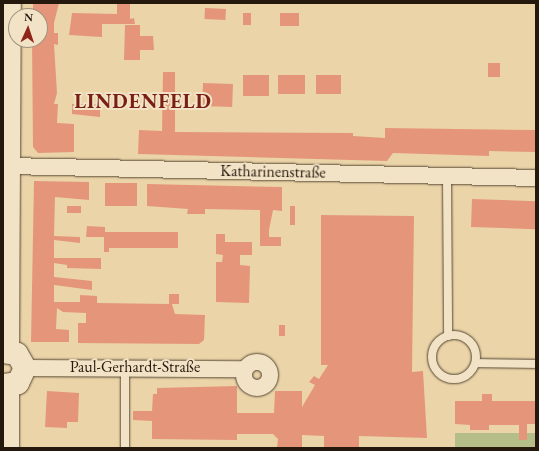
<!DOCTYPE html>
<html>
<head>
<meta charset="utf-8">
<style>
  body { margin:0 }
  #map { position:relative; width:539px; height:451px; overflow:hidden; background:#ebd4a8; font-family:"EB Garamond",serif }
  div>[style] { position:absolute }
  .green>* { inset:0; background:#b5bd89; transform-origin:0 0 }
  .building>* { inset:0; background:#e5967a; transform-origin:0 0 }
  .roads { filter:drop-shadow(0 0 1px #564834) drop-shadow(0 0 1px #564834) }
  .lane>* { height:8px; margin:-4px; padding:0 4px; transform-origin:4px; border-radius:4px; background:#f2e3c6 }
  .lane>.ring { margin:-4px; padding:0; box-sizing:content-box; background:none; border:8px solid #f2e3c6; border-radius:50% }
  .street>* { height:16px; margin:-8px; padding:0 8px; transform-origin:8px; border-radius:8px; background:#f2e3c6 }
  .street>.ring { margin:-8px; padding:0; box-sizing:content-box; background:none; border:16px solid #f2e3c6; border-radius:50% }
  .secondary>* { height:22px; margin:-11px; padding:0 11px; transform-origin:11px; border-radius:11px; background:#f2e3c6 }
  span { translate:-50% -50%; white-space:nowrap; text-align:center; line-height:1.15; -webkit-text-stroke:4px #f2e3c6; paint-order:stroke }
  .street-label { font-size:16px; color:#25190e }
  .district-label { font-size:20px; color:#7a1f14; font-weight:700; letter-spacing:1px }
  .frame { position:absolute; inset:0; border:4px solid #25190e; pointer-events:none }
  .north { position:absolute; left:8px; top:8px; width:40px; height:40px; box-sizing:border-box; background:#f2e3c6; border:1px solid #a0927c; border-radius:50%; rotate:3deg; font-size:11px; font-weight:700; line-height:16px; text-align:center; color:#25190e }
  .north::after { content:''; display:block; margin:auto; width:14px; height:18px; background:#8f2418; clip-path:polygon(50% 0,100% 100%,50% 72%,0 100%) }
</style>
</head>
<body>
<div id="map">
  <div class="green">
    <div style="left:536px;top:433px;width:15px;height:81px;rotate:90deg"></div>
  </div>
  <div class="building">
    <div style="clip-path:polygon(33px 3px,59px 3px,54px 23px,54px 33px,58px 33px,58px 45px,54px 44px,57px 93px,54px 104px,58px 104px,57px 123px,74px 124px,74px 152px,38px 153px,33px 147px,32px 40px,40px 40px,40px 16px,33px 16px)"></div>
    <div style="clip-path:polygon(117px 3px,130px 3px,130px 19px,134px 18px,135px 24px,102px 24px,102px 37px,69px 35px,72px 13px,117px 14px)"></div>
    <div style="left:205px;top:8px;width:21px;height:11px;rotate:3deg"></div>
    <div style="left:243px;top:13px;width:8px;height:12px"></div>
    <div style="left:280px;top:13px;width:19px;height:13px"></div>
    <div style="clip-path:polygon(125px 25px,140px 25px,140px 36px,153px 36px,154px 50px,140px 50px,140px 60px,124px 60px)"></div>
    <div style="left:488px;top:63px;width:12px;height:14px"></div>
    <div style="clip-path:polygon(163px 72px,175px 72px,175px 132px,353px 133px,353px 136px,385px 138px,385px 128px,536px 130px,536px 152px,489px 151px,489px 156px,393px 153px,387px 161px,138px 154px,139px 130px,162px 131px)"></div>
    <div style="left:243px;top:75px;width:26px;height:21px"></div>
    <div style="left:278px;top:75px;width:27px;height:19px"></div>
    <div style="left:316px;top:75px;width:25px;height:19px"></div>
    <div style="left:203px;top:83px;width:30px;height:23px;rotate:2deg"></div>
    <div style="clip-path:polygon(72px 104px,100px 104px,100px 117px,72px 114px)"></div>
    <div style="clip-path:polygon(34px 181px,89px 182px,89px 200px,55px 197px,54px 236px,80px 237px,80px 243px,54px 240px,54px 258px,101px 258px,101px 269px,67px 268px,67px 265px,54px 263px,54px 277px,92px 281px,92px 290px,54px 285px,54px 302px,80px 302px,80px 295px,97px 296px,97px 303px,169px 304px,169px 294px,179px 294px,179px 304px,172px 304px,175px 314px,205px 315px,204px 340px,199px 344px,78px 343px,78px 323px,86px 323px,86px 313px,63px 312px,57px 308px,56px 329px,69px 330px,69px 342px,31px 342px)"></div>
    <div style="left:105px;top:183px;width:32px;height:23px"></div>
    <div style="clip-path:polygon(147px 184px,282px 187px,282px 211px,273px 210px,269px 230px,269px 237px,281px 237px,281px 246px,260px 246px,260px 210px,205px 209px,205px 214px,187px 214px,188px 209px,147px 206px)"></div>
    <div style="left:472px;top:199px;width:64px;height:28px;rotate:2deg"></div>
    <div style="left:67px;top:206px;width:14px;height:7px"></div>
    <div style="left:290px;top:206px;width:5px;height:19px"></div>
    <div style="clip-path:polygon(321px 215px,414px 216px,412px 372px,423px 371px,427px 438px,359px 436px,359px 448px,324px 448px,324px 436px,302px 435px,302px 448px,277px 448px,278px 439px,273px 434px,237px 434px,237px 440px,152px 439px,152px 421px,133px 420px,133px 411px,152px 411px,153px 394px,157px 394px,157px 388px,237px 386px,237px 413px,274px 413px,275px 391px,302px 391px,302px 407px,315px 385px,309px 382px,314px 376px,319px 379px,328px 365px,321px 365px)"></div>
    <div style="clip-path:polygon(87px 226px,105px 227px,105px 232px,178px 232px,178px 248px,109px 248px,109px 252px,104px 252px,104px 237px,86px 237px)"></div>
    <div style="clip-path:polygon(216px 234px,225px 234px,225px 242px,252px 242px,252px 255px,240px 255px,240px 265px,250px 266px,249px 303px,216px 302px,216px 262px,222px 262px,223px 255px,216px 254px)"></div>
    <div style="left:279px;top:325px;width:6px;height:11px"></div>
    <div style="clip-path:polygon(47px 391px,79px 393px,78px 422px,67px 422px,67px 428px,45px 427px)"></div>
    <div style="clip-path:polygon(482px 394px,492px 394px,492px 401px,536px 401px,536px 424px,527px 424px,527px 440px,519px 440px,519px 425px,489px 425px,489px 430px,470px 430px,470px 425px,455px 424px,455px 401px,482px 401px)"></div>
  </div>
  <div class="roads">
    <div class="lane">
      <div style="left:447px;top:176px;width:160px;rotate:89.6deg"></div>
      <div class="ring" style="left:432px;top:335px;width:36px;height:36px"></div>
      <div style="left:476px;top:363px;width:60px;rotate:1deg"></div>
      <div style="left:125px;top:448px;width:81px;rotate:-90deg"></div>
    </div>
    <div class="street">
      <div style="left:9px;top:166px;width:527px;rotate:1.3deg"></div>
      <div class="ring" style="left:244px;top:362px;width:10px;height:10px"></div>
      <div style="left:25px;top:368px;width:220px;rotate:0.3deg"></div>
    </div>
    <div class="secondary">
      <div style="left:3px;top:352px;width:14px;rotate:8deg"></div>
      <div style="left:17px;top:354px;width:16px;rotate:60deg"></div>
      <div style="left:25px;top:368px;width:17px;rotate:115deg"></div>
      <div style="left:18px;top:383px;width:15px;rotate:172deg"></div>
      <div style="left:8px;top:352px;width:349px;rotate:-89.7deg"></div>
      <div style="left:8px;top:448px;width:62px;rotate:-90deg"></div>
    </div>
  </div>
  <div class="street-label">
    <span style="left:273px;top:172px;rotate:1deg">Katharinenstraße</span>
    <span style="left:135px;top:367px">Paul-Gerhardt-Straße</span>
  </div>
  <div class="district-label">
    <span style="left:143px;top:101px">LINDENFELD</span>
  </div>
  <div class="frame"></div>
  <div class="north">N</div>
</div>
</body>
</html>
